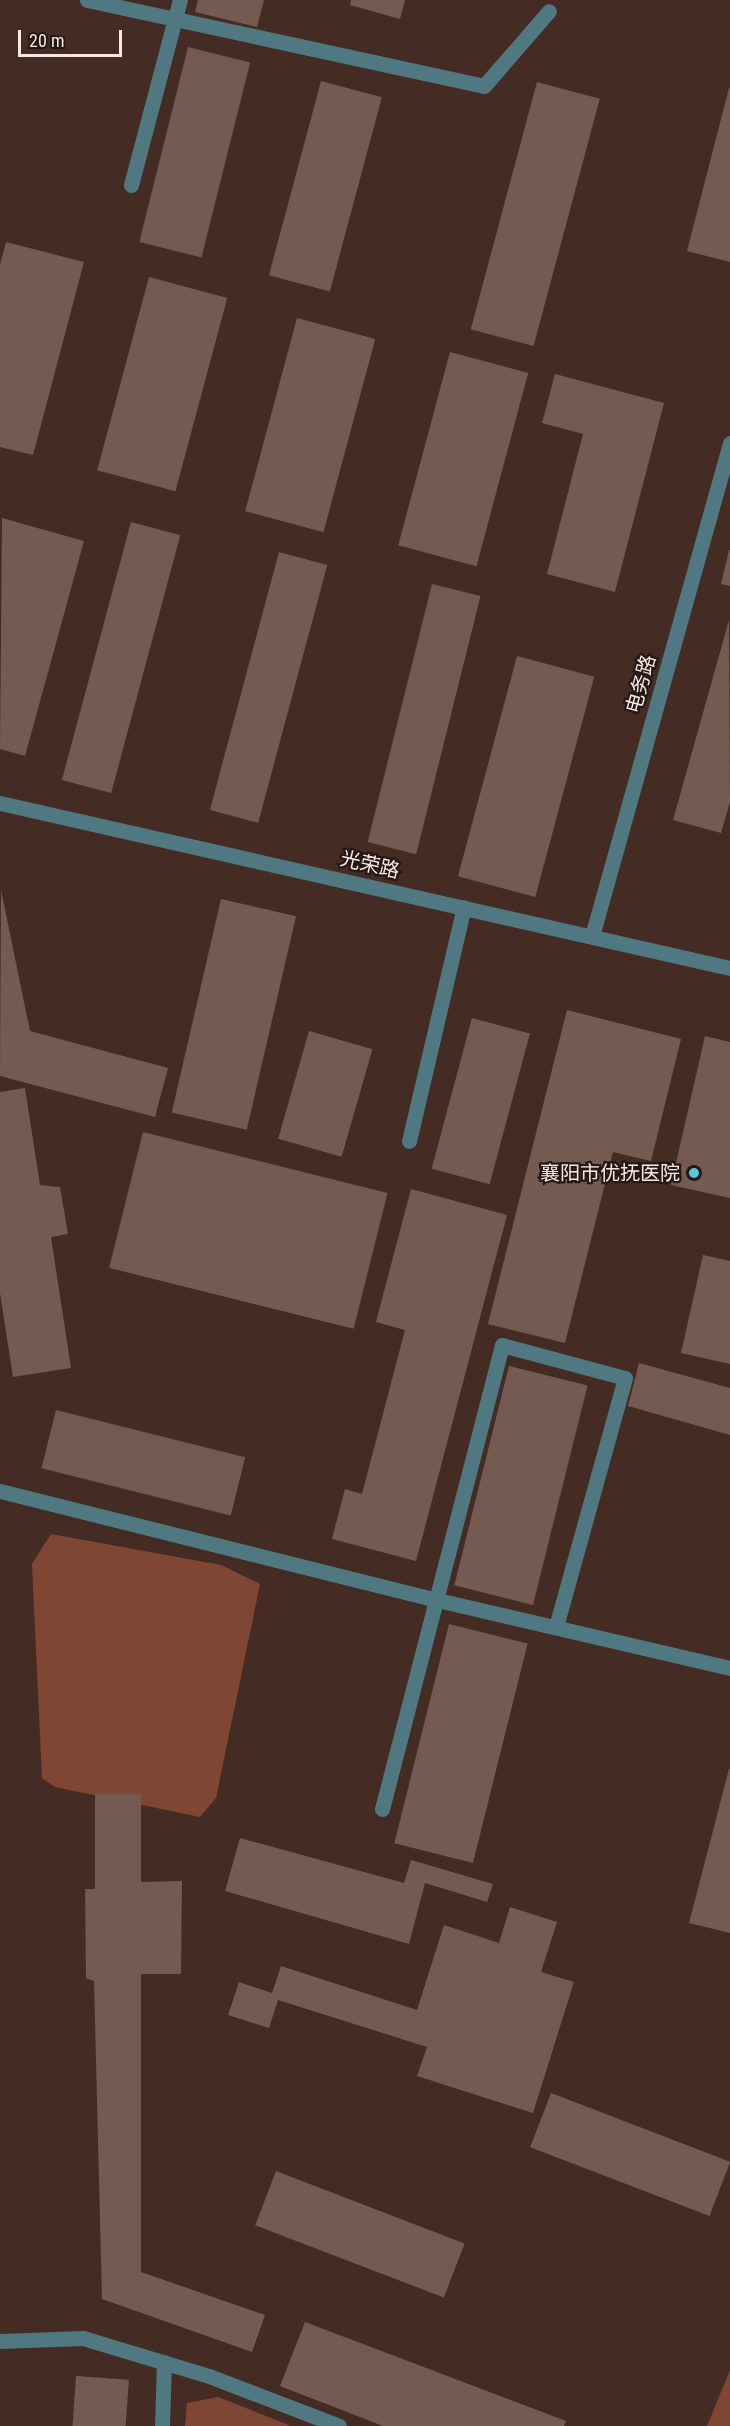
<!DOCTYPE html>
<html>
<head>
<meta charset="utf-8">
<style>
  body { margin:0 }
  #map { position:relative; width:730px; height:2426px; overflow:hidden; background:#442c25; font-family:"Roboto Condensed","Noto Sans SC",sans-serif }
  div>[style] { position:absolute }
  .green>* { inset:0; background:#804634 }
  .building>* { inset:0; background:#755a52; transform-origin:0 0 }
  .service>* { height:15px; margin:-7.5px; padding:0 7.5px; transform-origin:7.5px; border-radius:7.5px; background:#4f7881 }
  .minor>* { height:15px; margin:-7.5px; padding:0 7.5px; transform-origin:7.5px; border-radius:7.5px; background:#4f7881 }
  .dots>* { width:16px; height:16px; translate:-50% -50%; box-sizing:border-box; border:3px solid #231814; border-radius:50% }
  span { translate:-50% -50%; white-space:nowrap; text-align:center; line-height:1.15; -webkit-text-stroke:4.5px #231814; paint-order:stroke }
  .street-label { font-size:20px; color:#f8e8e3 }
  .poi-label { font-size:20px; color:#f8e8e3 }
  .right { translate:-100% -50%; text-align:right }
  .scale { position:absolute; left:18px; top:30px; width:104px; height:27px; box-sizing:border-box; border:3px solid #f8e8e3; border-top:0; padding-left:8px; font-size:18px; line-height:21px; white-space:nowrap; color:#f8e8e3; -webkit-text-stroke:4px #231814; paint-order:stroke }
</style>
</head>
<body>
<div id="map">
  <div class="green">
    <div style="clip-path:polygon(51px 1534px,221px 1565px,260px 1584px,216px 1798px,200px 1817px,55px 1787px,42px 1778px,32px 1564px)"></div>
    <div style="clip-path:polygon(730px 2370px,730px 2426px,707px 2426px)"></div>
    <div style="clip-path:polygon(218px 2397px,291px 2426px,185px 2426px,187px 2403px)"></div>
  </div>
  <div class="building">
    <div style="clip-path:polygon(198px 0,264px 0,257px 27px,195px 12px)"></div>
    <div style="clip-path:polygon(351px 0,405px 0,400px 19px,350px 5px)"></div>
    <div style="left:188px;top:47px;width:64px;height:201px;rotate:14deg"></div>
    <div style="left:321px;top:81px;width:63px;height:201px;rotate:15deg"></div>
    <div style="left:537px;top:82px;width:65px;height:256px;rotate:15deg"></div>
    <div style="clip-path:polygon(729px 88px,730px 88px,730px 262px,687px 251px)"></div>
    <div style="clip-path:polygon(6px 242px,84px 262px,33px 455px,0 447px,0 265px)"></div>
    <div style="left:149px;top:277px;width:81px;height:200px;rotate:15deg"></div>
    <div style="left:297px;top:318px;width:81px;height:200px;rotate:15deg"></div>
    <div style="left:450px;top:352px;width:81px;height:200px;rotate:15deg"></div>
    <div style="clip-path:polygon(555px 374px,664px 403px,615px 592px,547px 574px,583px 434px,542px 423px)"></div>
    <div style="clip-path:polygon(2px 518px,84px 541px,25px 756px,0 749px)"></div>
    <div style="left:131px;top:522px;width:51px;height:267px;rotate:15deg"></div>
    <div style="clip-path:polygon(729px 550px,730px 550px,730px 586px,721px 584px)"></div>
    <div style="left:279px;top:552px;width:50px;height:267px;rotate:15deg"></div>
    <div style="left:432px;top:584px;width:50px;height:266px;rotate:14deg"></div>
    <div style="clip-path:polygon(729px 620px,730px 802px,721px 833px,673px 820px)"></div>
    <div style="left:517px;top:656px;width:80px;height:228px;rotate:15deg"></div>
    <div style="clip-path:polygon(1px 890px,30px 1031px,168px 1068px,155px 1117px,0 1076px)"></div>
    <div style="left:221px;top:899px;width:77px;height:219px;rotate:13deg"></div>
    <div style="clip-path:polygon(567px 1010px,681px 1039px,651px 1161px,613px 1152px,565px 1343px,488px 1324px)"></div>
    <div style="left:472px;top:1018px;width:60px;height:156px;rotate:15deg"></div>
    <div style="left:309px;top:1031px;width:66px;height:112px;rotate:16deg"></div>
    <div style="clip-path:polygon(705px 1036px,730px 1042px,730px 1198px,671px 1185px)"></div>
    <div style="clip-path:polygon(25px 1088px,40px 1185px,60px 1187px,68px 1234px,51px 1237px,71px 1368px,13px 1377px,0 1293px,0 1092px)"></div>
    <div style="left:143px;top:1132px;width:252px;height:140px;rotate:14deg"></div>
    <div style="clip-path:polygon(411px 1189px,507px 1215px,416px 1561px,332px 1539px,345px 1489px,362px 1494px,405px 1330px,376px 1322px)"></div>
    <div style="clip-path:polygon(703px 1255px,730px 1261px,730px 1364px,681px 1353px)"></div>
    <div style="clip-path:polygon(639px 1363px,730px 1388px,730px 1435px,628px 1406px)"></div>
    <div style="left:509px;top:1366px;width:81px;height:226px;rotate:14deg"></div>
    <div style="left:56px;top:1410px;width:195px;height:60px;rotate:14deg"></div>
    <div style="left:449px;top:1624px;width:81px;height:226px;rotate:14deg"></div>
    <div style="clip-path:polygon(729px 1769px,730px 1769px,730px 1933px,689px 1923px)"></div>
    <div style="clip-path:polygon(95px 1794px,141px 1794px,141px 1882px,182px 1881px,181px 1974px,141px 1974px,141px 2272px,265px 2315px,252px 2352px,102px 2299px,94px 1981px,86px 1978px,85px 1889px,95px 1889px)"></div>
    <div style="clip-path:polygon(240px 1838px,404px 1883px,411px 1860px,493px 1884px,487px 1902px,425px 1883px,409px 1944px,225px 1891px)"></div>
    <div style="clip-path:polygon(510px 1907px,557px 1922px,541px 1972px,574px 1982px,533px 2113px,417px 2076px,427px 2047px,278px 2000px,269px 2028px,228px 2015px,239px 1982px,272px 1993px,281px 1966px,417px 2010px,444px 1925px,499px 1943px)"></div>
    <div style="left:551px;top:2093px;width:192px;height:58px;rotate:21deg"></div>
    <div style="left:276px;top:2171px;width:202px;height:58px;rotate:21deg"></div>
    <div style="clip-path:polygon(305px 2322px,566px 2421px,564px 2426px,383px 2426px,280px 2386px)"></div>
    <div style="left:76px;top:2376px;width:53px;height:50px;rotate:4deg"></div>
  </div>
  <div class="service">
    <div style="left:87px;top:0;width:406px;rotate:12.2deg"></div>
    <div style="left:484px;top:86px;width:99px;rotate:-49.1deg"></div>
    <div style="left:131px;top:185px;width:191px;rotate:-75.2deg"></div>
    <div style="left:409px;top:1141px;width:240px;rotate:-76.8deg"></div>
    <div style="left:0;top:1491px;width:442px;rotate:14deg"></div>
    <div style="left:429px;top:1598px;width:309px;rotate:13.1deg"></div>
    <div style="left:382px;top:1809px;width:479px;rotate:-75.5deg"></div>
    <div style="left:502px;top:1345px;width:127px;rotate:15deg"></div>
    <div style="left:625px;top:1378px;width:258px;rotate:105.5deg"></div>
    <div style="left:0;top:2341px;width:83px;rotate:-2.1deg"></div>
    <div style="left:83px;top:2338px;width:132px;rotate:16.8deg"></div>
    <div style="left:209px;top:2376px;width:139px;rotate:21deg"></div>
    <div style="left:162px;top:2426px;width:64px;rotate:-88.2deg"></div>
  </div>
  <div class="minor">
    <div style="left:0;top:803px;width:748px;rotate:12.74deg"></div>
    <div style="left:592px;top:936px;width:512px;rotate:-74.36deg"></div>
  </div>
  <div class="dots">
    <div style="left:694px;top:1173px;background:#55cadf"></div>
  </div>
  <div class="street-label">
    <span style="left:641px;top:684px;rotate:-74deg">电务路</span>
    <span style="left:370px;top:865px;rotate:13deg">光荣路</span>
  </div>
  <div class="poi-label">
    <span class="right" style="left:680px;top:1173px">襄阳市优抚医院</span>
  </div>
  <div class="scale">20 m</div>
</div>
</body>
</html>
